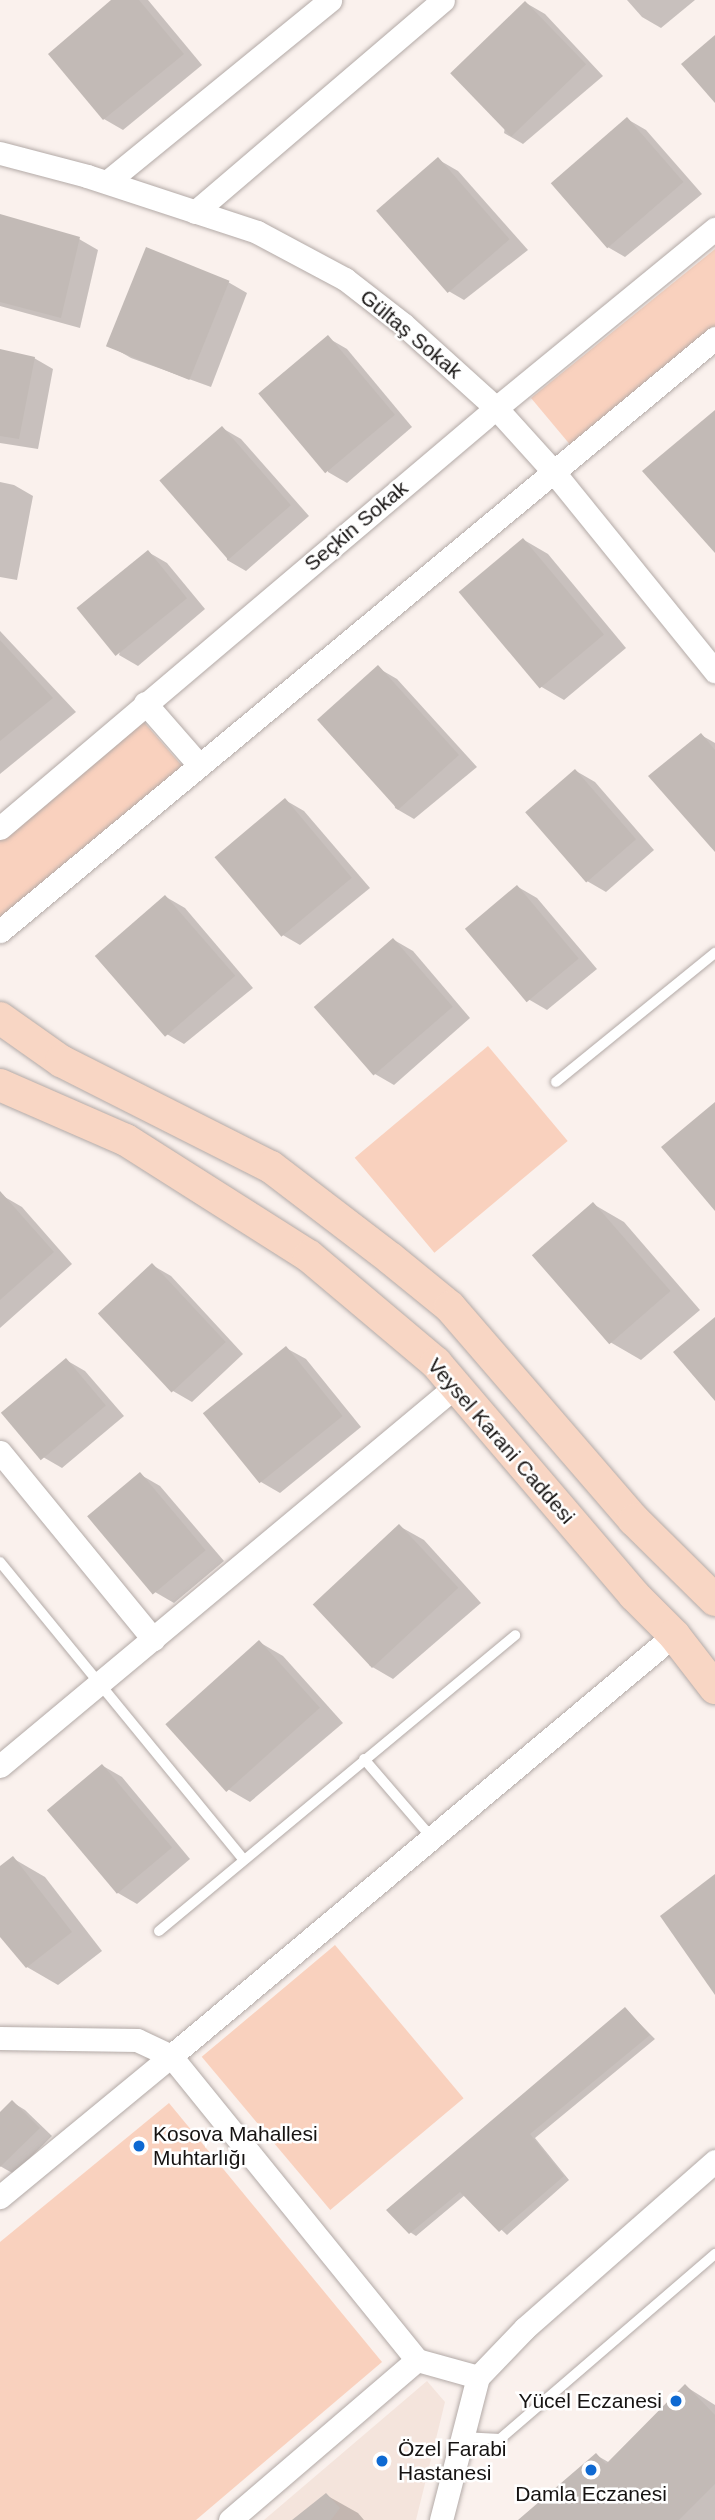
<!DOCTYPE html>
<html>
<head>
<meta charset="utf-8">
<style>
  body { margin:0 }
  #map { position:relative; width:715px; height:2520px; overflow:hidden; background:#faf1ed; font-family:Arial,sans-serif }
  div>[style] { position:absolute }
  .built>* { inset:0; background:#f4e4dc }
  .green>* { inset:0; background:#f9d1be; transform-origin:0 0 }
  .shadow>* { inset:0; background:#0003 }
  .building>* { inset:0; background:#c2bab6; transform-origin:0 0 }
  .roads { filter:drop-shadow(0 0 2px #b3aaa7) drop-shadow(0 0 2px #b3aaa7) }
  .service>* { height:10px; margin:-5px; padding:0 5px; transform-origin:5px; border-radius:5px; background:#fff }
  .minor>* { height:23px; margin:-11.5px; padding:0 11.5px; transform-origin:11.5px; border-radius:11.5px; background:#fff }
  .secondary>* { height:32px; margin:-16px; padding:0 16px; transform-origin:16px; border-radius:16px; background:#f8d6c4 }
  .dots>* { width:19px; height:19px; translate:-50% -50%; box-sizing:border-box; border:4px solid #fff; border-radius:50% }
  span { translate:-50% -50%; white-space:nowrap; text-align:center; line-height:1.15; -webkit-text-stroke:5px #fff; paint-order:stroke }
  .street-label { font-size:21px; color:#161312 }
  .poi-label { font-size:21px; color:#161312 }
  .left { translate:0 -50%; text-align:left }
  .right { translate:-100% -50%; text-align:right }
</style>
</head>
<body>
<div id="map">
  <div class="built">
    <div style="clip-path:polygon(427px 2381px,445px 2402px,416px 2520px,264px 2520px)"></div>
  </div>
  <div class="green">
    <div style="clip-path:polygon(715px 249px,715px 328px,572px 447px,531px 398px)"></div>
    <div style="clip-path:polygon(143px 721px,184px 768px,0 924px,0 837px)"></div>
    <div style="left:488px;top:1046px;width:124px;height:174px;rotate:50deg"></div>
    <div style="left:335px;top:1945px;width:200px;height:174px;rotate:50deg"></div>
    <div style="clip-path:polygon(169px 2103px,382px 2362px,196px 2520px,0 2520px,0 2242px)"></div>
  </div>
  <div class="shadow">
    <div style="clip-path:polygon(113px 0,148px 0,202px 65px,123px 130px,104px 119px,50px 54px)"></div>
    <div style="clip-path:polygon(627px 0,695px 0,661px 28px,642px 17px)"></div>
    <div style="clip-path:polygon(526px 3px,545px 14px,603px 76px,523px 144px,504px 133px)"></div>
    <div style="clip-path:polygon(627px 119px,646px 130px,702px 194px,625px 257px,606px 246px)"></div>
    <div style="clip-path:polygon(439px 160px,458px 171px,528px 250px,464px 300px,445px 289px)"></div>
    <div style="clip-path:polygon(0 216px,79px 239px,98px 250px,80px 328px,0 306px)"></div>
    <div style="clip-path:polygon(228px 282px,247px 293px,211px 387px,131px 358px,112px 347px)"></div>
    <div style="clip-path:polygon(328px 338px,347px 349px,412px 427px,347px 483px,328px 472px)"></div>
    <div style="clip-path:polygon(0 351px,34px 358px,53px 369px,38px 449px,0 443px)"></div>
    <div style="clip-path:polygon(222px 428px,241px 439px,309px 516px,246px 571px,227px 560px)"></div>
    <div style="clip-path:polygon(0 482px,14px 485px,33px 496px,17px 580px,0 577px)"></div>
    <div style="clip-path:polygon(524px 540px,548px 554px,626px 648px,564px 700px,540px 686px)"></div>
    <div style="clip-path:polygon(148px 552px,167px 563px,205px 609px,138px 666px,119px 655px)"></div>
    <div style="clip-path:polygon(0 631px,76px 712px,0 774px)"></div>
    <div style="clip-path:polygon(378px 668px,397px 679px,477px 767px,414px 819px,395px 808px)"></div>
    <div style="clip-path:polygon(701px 735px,715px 743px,715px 847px)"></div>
    <div style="clip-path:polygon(576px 771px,595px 782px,654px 850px,606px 892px,587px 881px,528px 813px)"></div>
    <div style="clip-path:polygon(285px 800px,304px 811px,370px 888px,300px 945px,281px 934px)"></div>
    <div style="clip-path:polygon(518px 887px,537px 898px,597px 969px,547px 1010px,528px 999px)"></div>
    <div style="clip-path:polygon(166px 897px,185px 908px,253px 988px,184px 1044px,165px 1033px,97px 955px)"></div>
    <div style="clip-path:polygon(394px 940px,413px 951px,470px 1018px,394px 1085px,375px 1074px)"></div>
    <div style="clip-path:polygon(3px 1196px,22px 1207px,72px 1264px,0 1328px,0 1199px)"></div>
    <div style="clip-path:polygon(593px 1204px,624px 1222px,700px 1310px,641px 1360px,610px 1342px)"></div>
    <div style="clip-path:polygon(152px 1265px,171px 1276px,243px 1354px,192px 1402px,173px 1391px)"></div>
    <div style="clip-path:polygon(286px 1348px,306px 1359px,361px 1427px,280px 1493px,261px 1482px)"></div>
    <div style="clip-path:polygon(66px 1360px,85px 1371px,124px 1416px,62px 1468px,43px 1457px)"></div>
    <div style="clip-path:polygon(141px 1475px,160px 1486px,224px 1561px,174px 1603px,155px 1592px)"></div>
    <div style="clip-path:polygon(399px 1526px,424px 1540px,481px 1603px,393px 1679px,369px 1665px)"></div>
    <div style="clip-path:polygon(259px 1642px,283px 1656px,343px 1723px,250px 1802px,226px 1788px)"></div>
    <div style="clip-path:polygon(103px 1766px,122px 1777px,190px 1859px,137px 1904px,118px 1893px)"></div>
    <div style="clip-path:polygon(14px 1859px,45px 1877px,102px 1951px,58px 1985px,27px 1967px,0 1934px,0 1868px)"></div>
    <div style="clip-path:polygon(625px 2009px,655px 2039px,535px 2138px,569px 2180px,507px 2235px,465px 2195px,416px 2236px,410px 2232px)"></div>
    <div style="clip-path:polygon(12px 2102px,25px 2110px,52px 2136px,14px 2174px,0 2166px,0 2115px)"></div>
    <div style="clip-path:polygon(685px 2386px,715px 2405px,715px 2520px,543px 2520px,596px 2455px,610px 2463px)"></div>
    <div style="clip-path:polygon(326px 2495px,358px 2513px,364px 2520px,295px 2520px)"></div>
  </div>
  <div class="building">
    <div style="clip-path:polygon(111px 0,139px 0,184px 54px,103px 120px,48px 54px)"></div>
    <div style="left:525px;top:1px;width:88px;height:104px;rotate:46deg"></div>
    <div style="clip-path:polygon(715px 35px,715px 103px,681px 64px)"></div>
    <div style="left:627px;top:117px;width:86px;height:101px;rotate:49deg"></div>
    <div style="left:438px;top:157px;width:109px;height:82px;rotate:49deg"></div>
    <div style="clip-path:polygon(0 214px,80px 237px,61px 318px,0 302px)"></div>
    <div style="left:146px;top:247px;width:90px;height:107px;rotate:22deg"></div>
    <div style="left:328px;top:335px;width:104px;height:91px;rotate:50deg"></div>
    <div style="clip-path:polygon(0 349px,35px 357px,19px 439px,0 436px)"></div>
    <div style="clip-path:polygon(715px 410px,715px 553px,642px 471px)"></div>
    <div style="left:222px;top:426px;width:105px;height:83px;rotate:49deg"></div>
    <div style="left:523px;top:538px;width:126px;height:84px;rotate:50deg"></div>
    <div style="left:148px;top:550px;width:62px;height:92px;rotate:51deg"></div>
    <div style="clip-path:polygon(0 640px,53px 698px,0 741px)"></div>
    <div style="left:378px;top:665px;width:121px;height:82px;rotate:48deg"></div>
    <div style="clip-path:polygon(701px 733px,715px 750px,715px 852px,648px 776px)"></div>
    <div style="left:575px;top:769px;width:93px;height:66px;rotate:49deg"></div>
    <div style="left:285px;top:798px;width:104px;height:92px;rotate:50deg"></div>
    <div style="left:517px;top:885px;width:96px;height:68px;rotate:50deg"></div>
    <div style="left:165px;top:895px;width:107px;height:93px;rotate:49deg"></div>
    <div style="left:393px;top:938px;width:91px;height:105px;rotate:49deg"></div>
    <div style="clip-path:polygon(715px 1102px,715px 1211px,661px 1147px)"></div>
    <div style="clip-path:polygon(0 1191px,54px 1252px,0 1300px)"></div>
    <div style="left:593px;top:1202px;width:118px;height:81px;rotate:49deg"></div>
    <div style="left:152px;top:1263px;width:108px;height:74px;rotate:47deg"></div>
    <div style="clip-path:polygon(715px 1317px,715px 1401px,673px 1352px)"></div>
    <div style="left:286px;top:1346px;width:90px;height:107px;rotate:51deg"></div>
    <div style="left:66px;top:1358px;width:62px;height:85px;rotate:50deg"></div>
    <div style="left:140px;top:1472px;width:102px;height:69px;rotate:50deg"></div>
    <div style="left:399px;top:1524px;width:87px;height:118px;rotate:47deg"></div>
    <div style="left:259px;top:1640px;width:91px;height:126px;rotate:48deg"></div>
    <div style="left:102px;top:1764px;width:109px;height:72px;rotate:50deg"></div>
    <div style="clip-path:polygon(13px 1856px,72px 1932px,26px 1968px,0 1937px,0 1866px)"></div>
    <div style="clip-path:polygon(715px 1874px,715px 1995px,660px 1916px)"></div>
    <div style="clip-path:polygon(625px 2007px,650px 2035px,530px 2134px,564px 2176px,499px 2232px,460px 2192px,409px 2234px,386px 2210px)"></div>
    <div style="clip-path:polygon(12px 2100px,40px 2128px,0 2167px,0 2112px)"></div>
    <div style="clip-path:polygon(685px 2384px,715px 2415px,715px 2484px,679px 2520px,518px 2520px,596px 2453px,606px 2464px)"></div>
    <div style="clip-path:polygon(326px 2493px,340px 2508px,331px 2520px,292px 2520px)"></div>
  </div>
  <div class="roads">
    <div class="service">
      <div style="left:556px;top:1082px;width:205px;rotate:-39.1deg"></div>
      <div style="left:0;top:1562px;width:384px;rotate:50.7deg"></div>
      <div style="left:364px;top:1759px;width:103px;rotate:49.3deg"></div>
      <div style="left:159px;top:1931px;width:463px;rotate:-39.7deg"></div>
      <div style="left:462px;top:2437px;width:38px;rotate:3deg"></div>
      <div style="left:500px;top:2439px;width:284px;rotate:-40.7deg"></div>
    </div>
    <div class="minor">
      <div style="left:0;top:153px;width:90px;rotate:14.8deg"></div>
      <div style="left:87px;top:176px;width:179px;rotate:18.2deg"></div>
      <div style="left:257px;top:232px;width:100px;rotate:28.1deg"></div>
      <div style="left:345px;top:279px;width:73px;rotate:37.8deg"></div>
      <div style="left:403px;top:324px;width:125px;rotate:42.1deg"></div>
      <div style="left:496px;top:408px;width:84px;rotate:47.9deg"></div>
      <div style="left:552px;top:470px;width:259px;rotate:51deg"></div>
      <div style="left:107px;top:182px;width:288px;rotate:-39.2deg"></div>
      <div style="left:195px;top:212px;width:326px;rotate:-40.5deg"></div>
      <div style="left:145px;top:703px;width:82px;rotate:48.9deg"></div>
      <div style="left:0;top:828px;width:650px;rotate:-40.26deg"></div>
      <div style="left:496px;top:408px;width:283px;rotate:-39.3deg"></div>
      <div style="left:0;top:931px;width:929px;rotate:-39.67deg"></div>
      <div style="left:0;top:1452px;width:242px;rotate:50.7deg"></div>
      <div style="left:0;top:1766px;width:594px;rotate:-39.81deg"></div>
      <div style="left:0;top:2038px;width:137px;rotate:0.8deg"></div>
      <div style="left:137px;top:2040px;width:38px;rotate:25deg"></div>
      <div style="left:171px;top:2056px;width:222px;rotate:140.5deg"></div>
      <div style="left:417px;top:2360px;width:63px;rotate:15.6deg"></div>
      <div style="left:230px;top:2520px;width:246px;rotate:-40.6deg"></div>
      <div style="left:417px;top:2360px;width:391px;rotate:-129deg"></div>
      <div style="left:171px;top:2056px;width:656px;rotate:-39.93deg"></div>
      <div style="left:441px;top:2520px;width:148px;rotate:-75.5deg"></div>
      <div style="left:478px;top:2377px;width:68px;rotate:-46.2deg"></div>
      <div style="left:525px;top:2328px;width:253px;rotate:-41.3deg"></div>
    </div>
    <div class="secondary">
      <div style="left:0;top:1018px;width:75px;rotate:35.2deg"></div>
      <div style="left:61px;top:1061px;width:235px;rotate:26.8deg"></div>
      <div style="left:271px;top:1167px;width:150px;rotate:37.4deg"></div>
      <div style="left:390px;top:1258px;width:77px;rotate:39.2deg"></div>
      <div style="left:450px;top:1307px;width:281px;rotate:49.2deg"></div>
      <div style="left:634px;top:1520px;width:114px;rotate:44.6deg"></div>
      <div style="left:0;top:1085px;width:137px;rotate:23.6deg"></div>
      <div style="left:126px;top:1140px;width:217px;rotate:32.4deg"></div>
      <div style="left:309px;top:1256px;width:166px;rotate:40.1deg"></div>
      <div style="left:436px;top:1363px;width:305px;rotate:49.5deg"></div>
      <div style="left:634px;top:1595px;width:57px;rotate:45deg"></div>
      <div style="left:674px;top:1635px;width:67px;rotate:52.3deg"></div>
    </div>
  </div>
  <div class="dots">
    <div style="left:139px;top:2146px;background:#0e69d2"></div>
    <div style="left:676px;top:2401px;background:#0e69d2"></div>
    <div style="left:382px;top:2461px;background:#0e69d2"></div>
    <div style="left:591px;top:2470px;background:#0e69d2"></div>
  </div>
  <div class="street-label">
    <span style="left:411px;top:334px;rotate:40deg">Gültaş Sokak</span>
    <span style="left:356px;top:526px;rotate:-40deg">Seçkin Sokak</span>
    <span style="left:501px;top:1441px;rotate:49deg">Veysel Karani Caddesi</span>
  </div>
  <div class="poi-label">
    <span class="left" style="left:153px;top:2146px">Kosova Mahallesi<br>Muhtarlığı</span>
    <span class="right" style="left:662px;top:2401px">Yücel Eczanesi</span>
    <span class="left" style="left:398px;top:2461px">Özel Farabi<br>Hastanesi</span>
    <span style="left:591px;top:2494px">Damla Eczanesi</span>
  </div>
</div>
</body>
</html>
